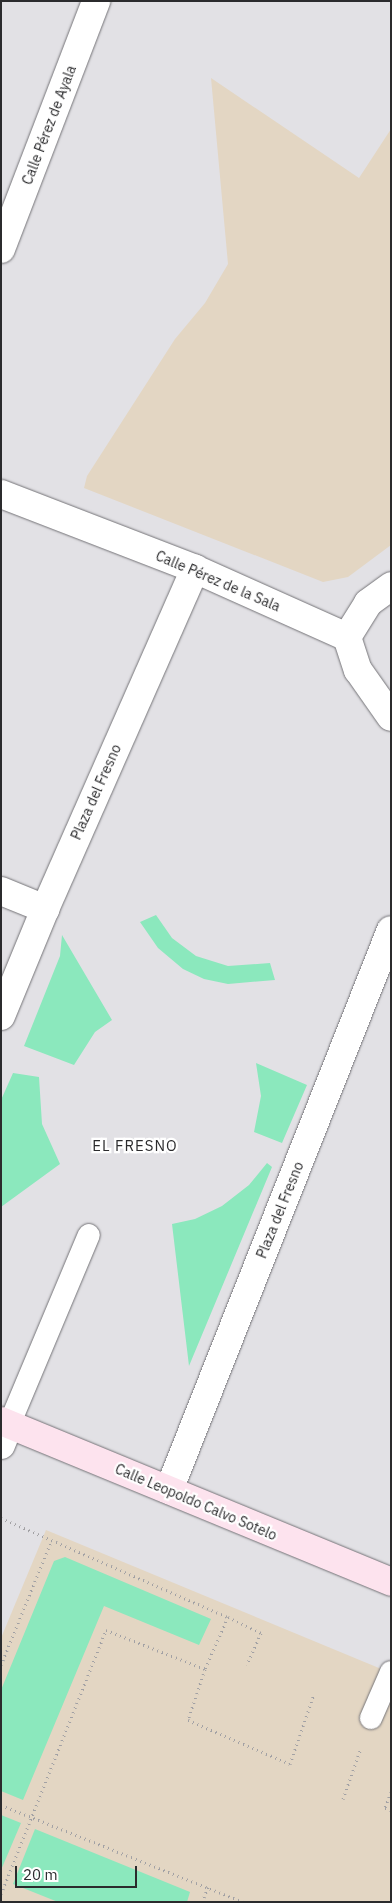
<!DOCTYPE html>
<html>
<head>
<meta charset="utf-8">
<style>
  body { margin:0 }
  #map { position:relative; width:392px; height:1903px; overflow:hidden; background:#e2e1e5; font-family:"IBM Plex Sans",sans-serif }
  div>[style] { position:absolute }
  .education>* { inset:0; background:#e3d6c3 }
  .green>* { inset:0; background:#8be8bd }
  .path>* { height:3px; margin-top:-1.5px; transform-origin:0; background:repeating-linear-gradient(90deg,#a2a1a4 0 1px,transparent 0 5px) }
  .roads { filter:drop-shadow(0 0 1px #747377) drop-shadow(0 0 1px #747377) }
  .lane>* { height:22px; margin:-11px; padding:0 11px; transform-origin:11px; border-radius:11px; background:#fff }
  .street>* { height:28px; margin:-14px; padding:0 14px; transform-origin:14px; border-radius:14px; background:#fff }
  .secondary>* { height:28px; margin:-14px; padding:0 14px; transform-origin:14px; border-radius:14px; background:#fde3ee }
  span { translate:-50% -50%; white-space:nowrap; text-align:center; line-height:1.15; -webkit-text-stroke:4.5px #fff; paint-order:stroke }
  .street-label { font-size:14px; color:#2b2b2d }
  .neighbourhood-label { font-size:15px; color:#2b2b2d; letter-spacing:1px }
  .frame { position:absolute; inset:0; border:2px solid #2b2b2d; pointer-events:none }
  .scale { position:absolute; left:15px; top:1866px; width:122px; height:22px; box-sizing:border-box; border:2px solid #2b2b2d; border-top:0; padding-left:6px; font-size:15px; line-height:18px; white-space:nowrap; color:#2b2b2d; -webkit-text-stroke:4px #fff; paint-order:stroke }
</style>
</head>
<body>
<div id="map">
  <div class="education">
    <div style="clip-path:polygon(211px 78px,359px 178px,391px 129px,391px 545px,348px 577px,323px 582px,84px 488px,87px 476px,175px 339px,205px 303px,228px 264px)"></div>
    <div style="clip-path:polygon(46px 1530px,391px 1673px,391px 1902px,1px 1902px,1px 1638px)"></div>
  </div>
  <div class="green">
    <div style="clip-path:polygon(156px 915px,172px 938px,196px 956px,228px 966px,270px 963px,275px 980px,228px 984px,204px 979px,183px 969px,158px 948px,140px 922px)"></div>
    <div style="clip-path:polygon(62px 935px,112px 1020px,95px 1032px,74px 1065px,24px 1046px,60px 956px)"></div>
    <div style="clip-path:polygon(256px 1063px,307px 1085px,282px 1143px,254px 1132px,261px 1096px)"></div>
    <div style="clip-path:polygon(13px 1073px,39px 1077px,42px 1124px,60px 1164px,1px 1207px,1px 1100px)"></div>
    <div style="clip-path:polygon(267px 1163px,272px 1167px,189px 1366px,172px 1224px,195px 1219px,222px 1206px,249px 1185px)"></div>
    <div style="clip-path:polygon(65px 1557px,211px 1619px,199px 1645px,104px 1606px,23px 1800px,1px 1791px,1px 1690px,54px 1561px)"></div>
    <div style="clip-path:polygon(1px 1815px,21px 1823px,1px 1870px)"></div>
    <div style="clip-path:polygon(35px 1829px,190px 1892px,187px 1902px,58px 1902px,13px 1884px)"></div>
  </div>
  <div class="path">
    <div style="left:1px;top:1518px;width:248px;rotate:23.6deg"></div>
    <div style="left:228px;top:1617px;width:57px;rotate:113.9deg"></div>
    <div style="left:228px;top:1617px;width:37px;rotate:26deg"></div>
    <div style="left:261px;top:1633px;width:35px;rotate:114deg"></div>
    <div style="left:1px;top:1665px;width:133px;rotate:-67.9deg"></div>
    <div style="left:391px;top:1792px;width:17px;rotate:111deg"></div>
    <div style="left:385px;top:1808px;width:6px;rotate:18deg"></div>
    <div style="left:343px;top:1799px;width:54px;rotate:-70.6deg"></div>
    <div style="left:1px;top:1805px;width:262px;rotate:21.8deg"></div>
    <div style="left:1px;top:1894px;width:284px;rotate:-68.3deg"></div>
    <div style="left:106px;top:1630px;width:106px;rotate:21.5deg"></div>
    <div style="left:205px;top:1669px;width:54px;rotate:108.4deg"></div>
    <div style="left:188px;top:1720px;width:111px;rotate:23.3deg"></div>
    <div style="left:290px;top:1764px;width:74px;rotate:-71.1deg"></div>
    <div style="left:202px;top:1902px;width:16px;rotate:-68deg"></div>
  </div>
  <div class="roads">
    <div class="lane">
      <div style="left:9px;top:1425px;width:206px;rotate:-67.2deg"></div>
      <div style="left:371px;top:1718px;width:50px;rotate:-66.5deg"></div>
    </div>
    <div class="street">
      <div style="left:1px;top:249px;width:266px;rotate:-69deg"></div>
      <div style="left:1px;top:494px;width:208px;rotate:21.1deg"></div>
      <div style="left:195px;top:569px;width:167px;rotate:24.1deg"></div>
      <div style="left:347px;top:637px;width:35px;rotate:72deg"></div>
      <div style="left:358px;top:670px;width:57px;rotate:54.9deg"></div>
      <div style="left:347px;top:637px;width:40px;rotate:-58deg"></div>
      <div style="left:368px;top:603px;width:29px;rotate:-36deg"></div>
      <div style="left:1px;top:891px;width:48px;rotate:22.2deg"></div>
      <div style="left:1px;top:1016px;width:116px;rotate:-67.6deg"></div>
      <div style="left:45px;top:909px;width:372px;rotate:-66.2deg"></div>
      <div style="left:1px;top:1445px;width:22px;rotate:-68deg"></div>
      <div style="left:169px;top:1490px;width:602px;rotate:-68.38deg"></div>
    </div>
    <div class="secondary">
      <div style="left:1px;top:1421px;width:422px;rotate:22.4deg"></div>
    </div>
  </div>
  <div class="street-label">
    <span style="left:49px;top:125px;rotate:-69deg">Calle Pérez de Ayala</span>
    <span style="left:218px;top:581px;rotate:23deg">Calle Pérez de la Sala</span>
    <span style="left:96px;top:792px;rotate:-66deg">Plaza del Fresno</span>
    <span style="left:280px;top:1210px;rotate:-68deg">Plaza del Fresno</span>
    <span style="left:196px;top:1502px;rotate:23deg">Calle Leopoldo Calvo Sotelo</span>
  </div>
  <div class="neighbourhood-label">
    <span style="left:135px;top:1146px">EL FRESNO</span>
  </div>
  <div class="frame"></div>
  <div class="scale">20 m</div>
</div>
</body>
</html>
